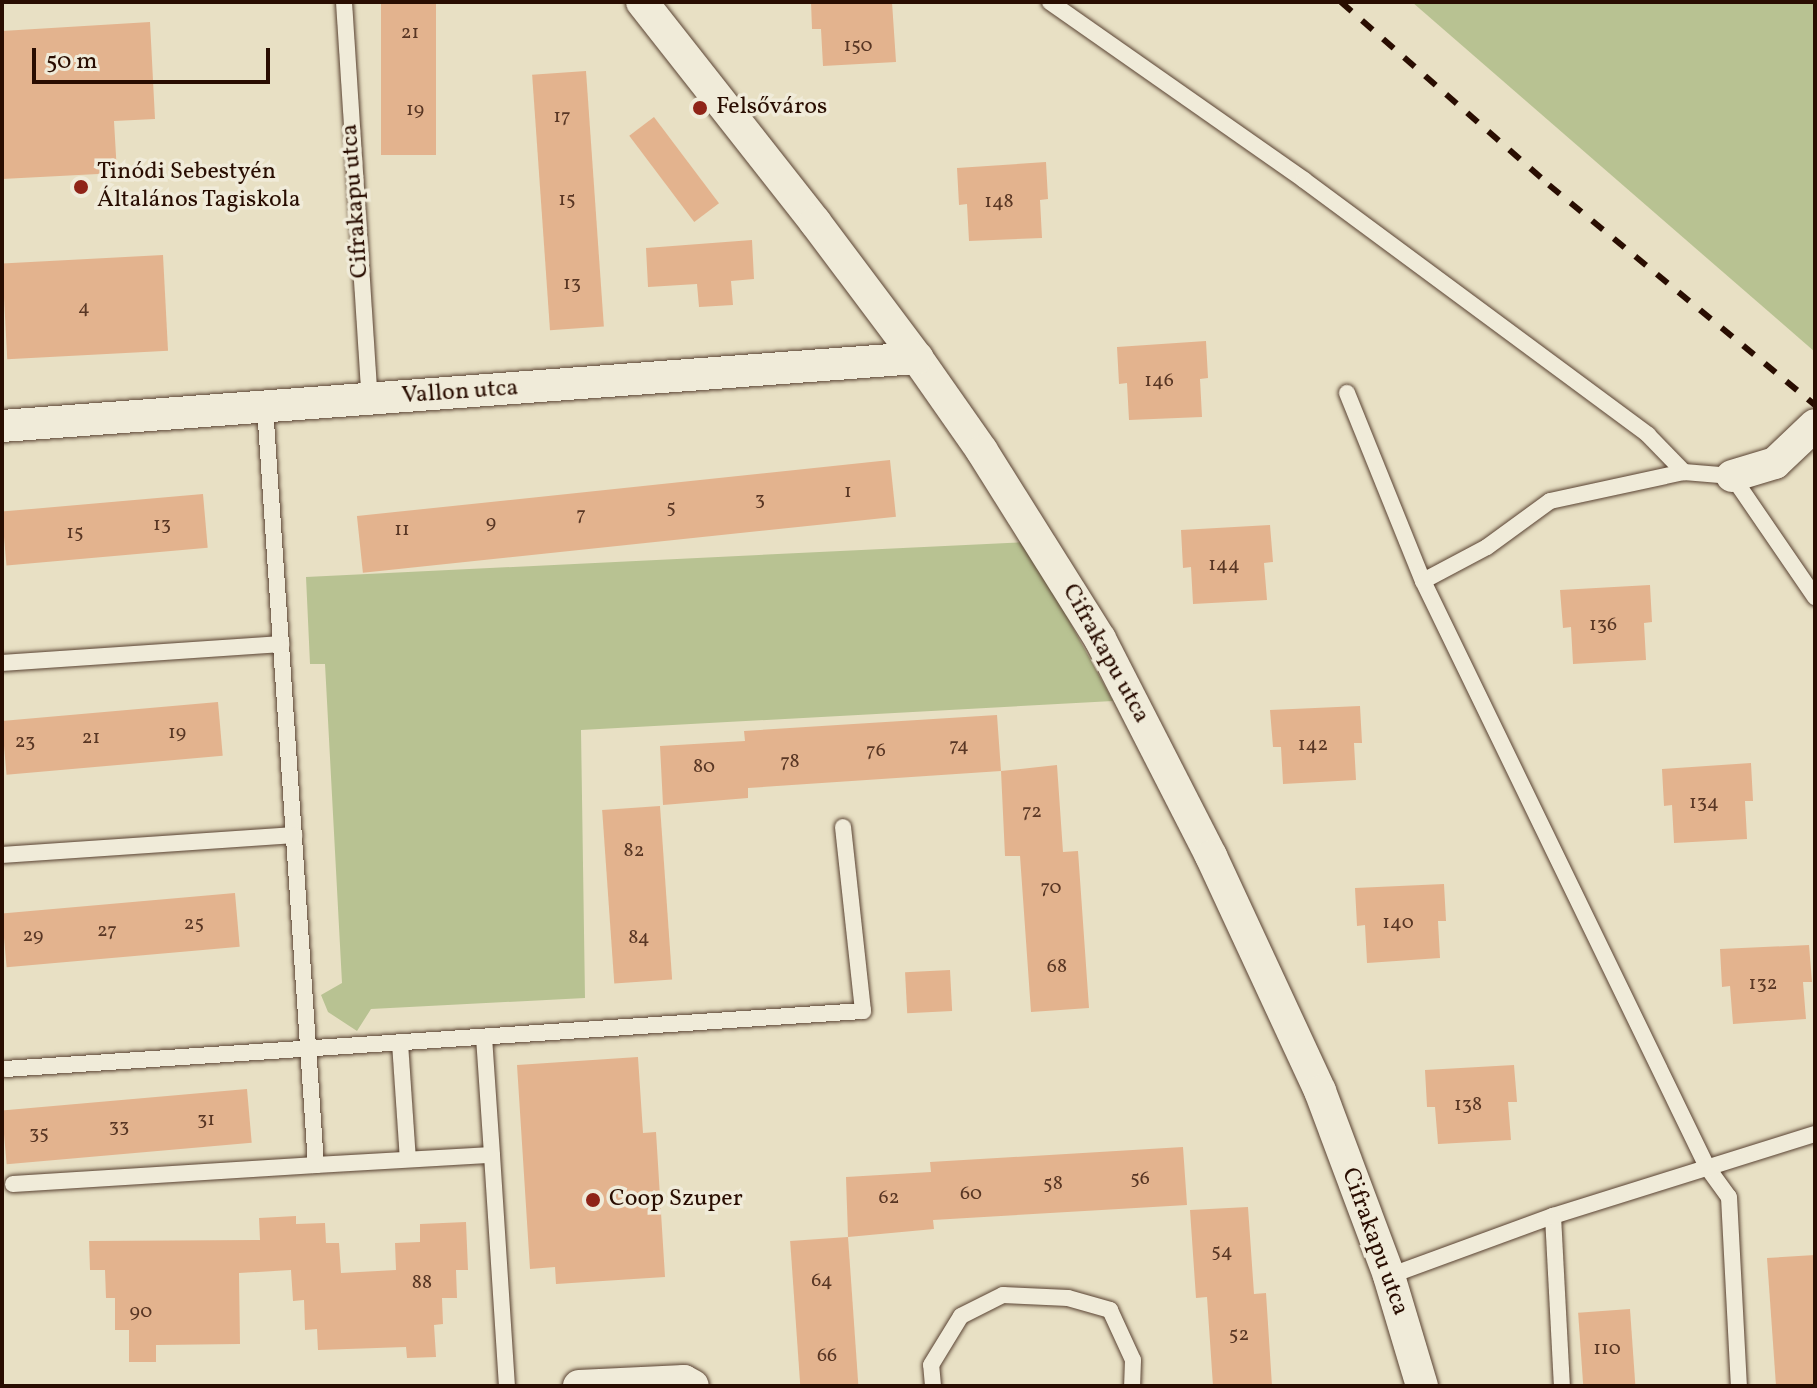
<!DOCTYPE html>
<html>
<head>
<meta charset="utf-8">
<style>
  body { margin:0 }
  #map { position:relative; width:1817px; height:1388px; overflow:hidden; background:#e8e0c4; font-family:Vollkorn,serif }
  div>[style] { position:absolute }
  .green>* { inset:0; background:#b8c292 }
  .building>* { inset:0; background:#e3b38e; transform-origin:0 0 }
  .roads { filter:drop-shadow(0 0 2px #594232) drop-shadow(0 0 2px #594232) }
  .service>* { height:16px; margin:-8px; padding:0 8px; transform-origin:8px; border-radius:8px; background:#f0ebd9 }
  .minor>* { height:32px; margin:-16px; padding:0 16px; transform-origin:16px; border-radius:16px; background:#f0ebd9 }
  .rail>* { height:6px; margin-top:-3px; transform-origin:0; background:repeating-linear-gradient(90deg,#290d01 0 14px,transparent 0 28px) }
  .dots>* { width:22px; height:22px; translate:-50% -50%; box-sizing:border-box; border:4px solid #f0ebd9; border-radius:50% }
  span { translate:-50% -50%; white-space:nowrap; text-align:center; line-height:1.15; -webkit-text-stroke:7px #f0ebd9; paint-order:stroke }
  .number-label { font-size:20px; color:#583624 }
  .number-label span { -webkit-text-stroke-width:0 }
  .poi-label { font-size:24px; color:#290d01 }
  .left { translate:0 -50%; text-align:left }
  .street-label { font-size:24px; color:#290d01 }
  .frame { position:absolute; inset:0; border:4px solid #290d01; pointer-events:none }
  .scale { position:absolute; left:32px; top:48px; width:238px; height:36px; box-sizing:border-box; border:4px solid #290d01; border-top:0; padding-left:10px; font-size:24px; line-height:28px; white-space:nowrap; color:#290d01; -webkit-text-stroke:6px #f0ebd9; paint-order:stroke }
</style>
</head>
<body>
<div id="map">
  <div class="green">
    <div style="clip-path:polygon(1412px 2px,1815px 2px,1815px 352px)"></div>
    <div style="clip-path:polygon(1026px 542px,1113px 701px,581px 730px,585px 998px,371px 1009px,357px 1031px,328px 1012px,321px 995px,342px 983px,325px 664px,310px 664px,306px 577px)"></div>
  </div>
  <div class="building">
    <div style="left:381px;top:2px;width:55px;height:153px"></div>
    <div style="clip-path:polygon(811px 2px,892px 2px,896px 62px,823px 66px,821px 29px,812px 29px)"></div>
    <div style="clip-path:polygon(150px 22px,155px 119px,114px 121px,117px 173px,2px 179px,2px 31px)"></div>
    <div style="left:586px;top:71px;width:256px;height:54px;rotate:86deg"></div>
    <div style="left:654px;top:117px;width:108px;height:31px;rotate:53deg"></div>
    <div style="clip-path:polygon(1046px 162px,1048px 199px,1040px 200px,1042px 238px,969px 241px,967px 204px,959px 205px,957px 168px)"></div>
    <div style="clip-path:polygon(752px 240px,754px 279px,731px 281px,733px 305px,699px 307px,697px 284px,648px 287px,646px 248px)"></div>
    <div style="left:163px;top:255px;width:96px;height:161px;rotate:87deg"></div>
    <div style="clip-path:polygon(1206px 341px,1208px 378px,1200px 379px,1202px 417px,1129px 420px,1127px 383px,1119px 384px,1117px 347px)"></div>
    <div style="left:890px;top:460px;width:57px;height:536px;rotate:84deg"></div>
    <div style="left:203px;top:494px;width:54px;height:202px;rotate:85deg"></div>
    <div style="clip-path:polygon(1270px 525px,1273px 562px,1264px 563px,1267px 600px,1193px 604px,1191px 567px,1183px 568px,1181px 530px)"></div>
    <div style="clip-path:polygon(1650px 585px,1652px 622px,1644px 623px,1646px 660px,1573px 664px,1571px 627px,1563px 628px,1560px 590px)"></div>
    <div style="left:218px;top:702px;width:54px;height:217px;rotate:85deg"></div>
    <div style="clip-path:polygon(1360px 706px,1362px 743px,1354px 743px,1356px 780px,1283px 784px,1281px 747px,1273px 747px,1270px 710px)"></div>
    <div style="clip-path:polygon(997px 715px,1001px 771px,748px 788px,748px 798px,663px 805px,660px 746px,745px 741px,744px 731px)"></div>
    <div style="clip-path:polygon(1751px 763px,1753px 801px,1745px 801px,1747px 839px,1674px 843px,1672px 805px,1664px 806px,1662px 769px)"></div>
    <div style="clip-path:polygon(1057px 765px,1063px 852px,1078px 851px,1089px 1008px,1031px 1012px,1020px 856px,1005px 856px,1001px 771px)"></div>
    <div style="left:660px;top:806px;width:174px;height:58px;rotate:86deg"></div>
    <div style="clip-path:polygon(1444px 884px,1446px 921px,1438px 921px,1440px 958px,1367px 963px,1365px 925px,1357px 926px,1355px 888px)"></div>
    <div style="left:235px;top:893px;width:54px;height:234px;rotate:85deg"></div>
    <div style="clip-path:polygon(1809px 945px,1812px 982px,1803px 982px,1806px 1019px,1733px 1024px,1730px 986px,1722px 987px,1720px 949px)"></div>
    <div style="left:950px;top:970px;width:41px;height:45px;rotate:87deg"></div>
    <div style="clip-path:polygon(638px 1057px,643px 1133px,656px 1132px,665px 1277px,556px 1284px,555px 1267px,530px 1269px,517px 1065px)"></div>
    <div style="clip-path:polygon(1514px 1065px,1517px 1102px,1508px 1102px,1511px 1140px,1438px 1144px,1435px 1107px,1427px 1107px,1425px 1070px)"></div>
    <div style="left:247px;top:1089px;width:54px;height:246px;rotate:85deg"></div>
    <div style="clip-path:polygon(1183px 1147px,1187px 1205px,933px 1220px,934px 1229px,848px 1237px,846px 1177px,931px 1172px,930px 1162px)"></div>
    <div style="clip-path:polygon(1248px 1207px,1254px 1294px,1266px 1293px,1272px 1386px,1213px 1386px,1207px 1297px,1196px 1298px,1190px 1210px)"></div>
    <div style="clip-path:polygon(296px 1216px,296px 1224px,325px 1223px,326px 1243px,339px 1243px,341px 1273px,396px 1270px,395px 1243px,420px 1242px,420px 1224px,466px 1222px,468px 1270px,456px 1270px,457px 1298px,442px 1298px,443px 1324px,434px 1325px,436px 1357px,407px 1358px,406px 1347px,318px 1350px,317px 1329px,305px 1330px,304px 1300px,293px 1301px,291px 1270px,239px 1273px,240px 1344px,156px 1345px,156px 1362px,129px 1362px,129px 1330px,115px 1330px,115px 1298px,106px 1298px,105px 1270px,90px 1270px,89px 1241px,260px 1240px,259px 1218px)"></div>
    <div style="left:848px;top:1237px;width:149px;height:58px;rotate:86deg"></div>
    <div style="clip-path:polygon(1815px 1255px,1815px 1386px,1776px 1386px,1767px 1258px)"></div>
    <div style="left:1630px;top:1309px;width:77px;height:52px;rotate:86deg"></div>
  </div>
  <div class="roads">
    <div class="service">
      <div style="left:344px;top:2px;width:398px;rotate:86.3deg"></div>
      <div style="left:1050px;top:2px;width:310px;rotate:35deg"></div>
      <div style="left:1304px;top:180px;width:428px;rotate:36.5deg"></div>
      <div style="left:1648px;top:435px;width:52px;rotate:45.8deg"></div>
      <div style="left:1347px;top:393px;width:203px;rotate:68deg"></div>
      <div style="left:1423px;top:581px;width:651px;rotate:64.14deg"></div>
      <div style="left:1707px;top:1167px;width:37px;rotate:54deg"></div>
      <div style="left:1729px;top:1197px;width:189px;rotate:87deg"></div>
      <div style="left:265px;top:407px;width:760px;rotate:86.15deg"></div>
      <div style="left:316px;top:1165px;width:176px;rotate:-3.3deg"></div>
      <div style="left:492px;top:1155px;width:231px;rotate:86.3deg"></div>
      <div style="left:1423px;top:581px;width:72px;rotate:-28deg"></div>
      <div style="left:1487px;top:547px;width:78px;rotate:-36.1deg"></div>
      <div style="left:1550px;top:501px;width:137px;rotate:-12.2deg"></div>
      <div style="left:1684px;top:472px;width:48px;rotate:4.8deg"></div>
      <div style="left:1732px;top:476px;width:147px;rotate:55.6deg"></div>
      <div style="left:2px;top:663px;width:280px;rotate:-3.9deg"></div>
      <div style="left:2px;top:855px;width:293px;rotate:-3.9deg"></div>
      <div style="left:484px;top:1037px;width:118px;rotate:86.1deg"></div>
      <div style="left:400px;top:1043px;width:116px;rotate:86.1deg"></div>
      <div style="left:5px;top:1069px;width:860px;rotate:-3.87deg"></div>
      <div style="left:863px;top:1011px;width:185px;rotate:-96.2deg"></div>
      <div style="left:13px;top:1184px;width:304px;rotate:-3.6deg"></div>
      <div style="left:1553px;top:1216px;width:170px;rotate:87deg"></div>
      <div style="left:1389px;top:1276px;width:175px;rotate:-20.1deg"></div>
      <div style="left:1553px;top:1216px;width:275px;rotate:-17.4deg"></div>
      <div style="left:933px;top:1386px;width:21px;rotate:-95deg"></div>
      <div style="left:931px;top:1365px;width:57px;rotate:-58.5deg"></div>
      <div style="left:961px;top:1316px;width:47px;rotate:-26.6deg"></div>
      <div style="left:1003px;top:1295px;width:65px;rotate:2.6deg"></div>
      <div style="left:1068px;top:1298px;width:44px;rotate:15.9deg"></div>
      <div style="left:1110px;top:1310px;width:55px;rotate:65.3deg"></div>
      <div style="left:1133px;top:1360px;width:26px;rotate:92deg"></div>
    </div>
    <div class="minor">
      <div style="left:642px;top:2px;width:280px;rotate:51.8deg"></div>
      <div style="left:815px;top:222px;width:170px;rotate:53.1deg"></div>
      <div style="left:917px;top:358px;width:113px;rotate:55deg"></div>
      <div style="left:982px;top:451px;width:222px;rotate:57.9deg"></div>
      <div style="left:1100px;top:639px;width:244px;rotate:62.9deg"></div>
      <div style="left:1211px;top:856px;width:259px;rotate:65.1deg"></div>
      <div style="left:1320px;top:1091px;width:197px;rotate:69.5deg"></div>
      <div style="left:1389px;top:1276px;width:115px;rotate:73.3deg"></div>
      <div style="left:2px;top:426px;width:918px;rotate:-4.25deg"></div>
      <div style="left:1732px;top:476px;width:45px;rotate:-16.8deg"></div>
      <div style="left:1775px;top:463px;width:55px;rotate:-43.5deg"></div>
      <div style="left:579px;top:1386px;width:105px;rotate:-2.7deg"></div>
      <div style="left:684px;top:1381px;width:10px;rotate:29deg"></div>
    </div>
  </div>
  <div class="rail">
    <div style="left:1341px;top:2px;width:277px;rotate:41.3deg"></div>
    <div style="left:1549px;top:185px;width:345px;rotate:39.6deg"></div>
  </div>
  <div class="dots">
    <div style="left:700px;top:108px;background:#8f2418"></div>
    <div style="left:81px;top:187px;background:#8f2418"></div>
    <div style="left:593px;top:1200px;background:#8f2418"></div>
  </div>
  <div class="number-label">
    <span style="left:410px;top:33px">21</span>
    <span style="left:858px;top:46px">150</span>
    <span style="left:415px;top:110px">19</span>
    <span style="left:562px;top:117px">17</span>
    <span style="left:567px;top:200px">15</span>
    <span style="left:999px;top:202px">148</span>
    <span style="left:572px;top:284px">13</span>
    <span style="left:84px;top:308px">4</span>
    <span style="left:1159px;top:381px">146</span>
    <span style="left:848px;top:492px">1</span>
    <span style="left:760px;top:500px">3</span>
    <span style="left:671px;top:508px">5</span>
    <span style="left:581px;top:515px">7</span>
    <span style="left:491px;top:523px">9</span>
    <span style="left:162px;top:525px">13</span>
    <span style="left:402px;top:530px">11</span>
    <span style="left:75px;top:533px">15</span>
    <span style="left:1224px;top:565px">144</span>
    <span style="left:1603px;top:625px">136</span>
    <span style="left:177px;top:733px">19</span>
    <span style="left:91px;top:738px">21</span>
    <span style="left:25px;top:742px">23</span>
    <span style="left:1313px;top:745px">142</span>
    <span style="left:959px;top:746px">74</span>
    <span style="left:876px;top:751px">76</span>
    <span style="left:790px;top:762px">78</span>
    <span style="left:704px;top:767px">80</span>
    <span style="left:1704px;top:803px">134</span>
    <span style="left:1032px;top:812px">72</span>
    <span style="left:634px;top:851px">82</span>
    <span style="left:1051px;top:888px">70</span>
    <span style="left:1398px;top:923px">140</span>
    <span style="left:194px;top:924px">25</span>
    <span style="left:107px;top:931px">27</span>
    <span style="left:33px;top:936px">29</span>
    <span style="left:639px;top:938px">84</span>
    <span style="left:1057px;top:967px">68</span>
    <span style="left:1763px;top:984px">132</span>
    <span style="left:1468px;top:1105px">138</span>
    <span style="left:206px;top:1120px">31</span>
    <span style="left:119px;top:1127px">33</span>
    <span style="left:39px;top:1134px">35</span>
    <span style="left:1140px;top:1179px">56</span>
    <span style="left:1053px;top:1184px">58</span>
    <span style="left:971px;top:1194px">60</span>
    <span style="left:889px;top:1198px">62</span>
    <span style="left:1222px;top:1252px">54</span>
    <span style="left:822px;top:1281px">64</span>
    <span style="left:422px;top:1283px">88</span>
    <span style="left:141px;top:1312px">90</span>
    <span style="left:1239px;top:1335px">52</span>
    <span style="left:1607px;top:1349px">110</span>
    <span style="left:827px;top:1356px">66</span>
  </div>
  <div class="poi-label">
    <span class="left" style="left:716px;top:108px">Felsőváros</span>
    <span class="left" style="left:97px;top:187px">Tinódi Sebestyén<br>Általános Tagiskola</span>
    <span class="left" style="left:609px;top:1200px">Coop Szuper</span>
  </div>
  <div class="street-label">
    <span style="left:356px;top:201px;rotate:-94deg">Cifrakapu utca</span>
    <span style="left:460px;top:393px;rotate:-4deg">Vallon utca</span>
    <span style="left:1105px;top:654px;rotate:61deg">Cifrakapu utca</span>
    <span style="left:1374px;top:1242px;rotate:70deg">Cifrakapu utca</span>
  </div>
  <div class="frame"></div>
  <div class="scale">50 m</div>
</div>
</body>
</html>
